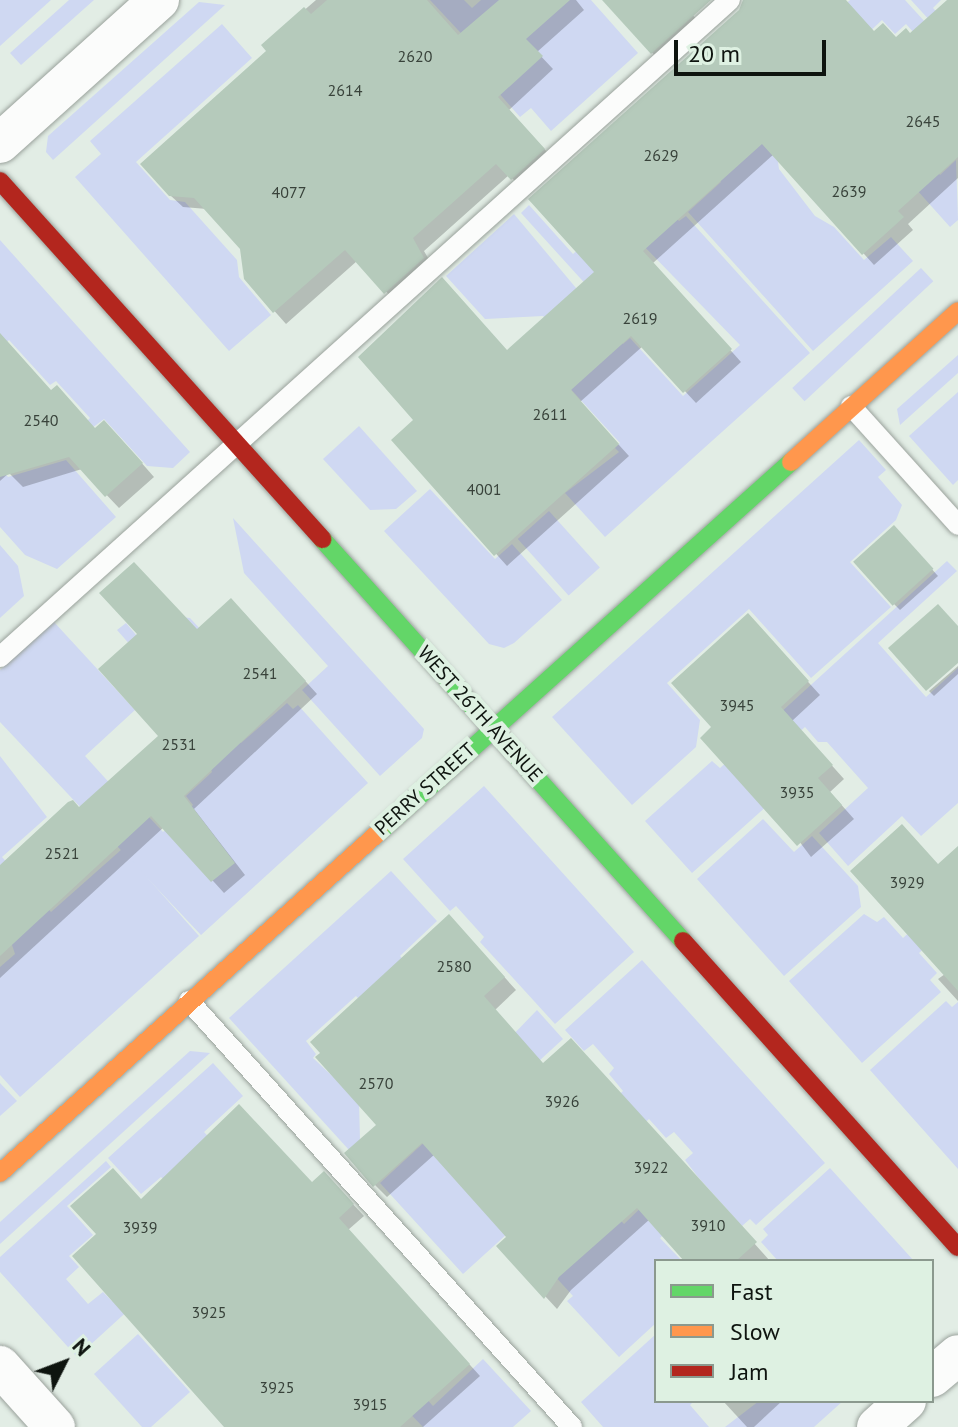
<!DOCTYPE html>
<html>
<head>
<meta charset="utf-8">
<style>
  body { margin:0 }
  #map { position:relative; width:958px; height:1427px; overflow:hidden; background:#e2ede5; font-family:"PT Sans",sans-serif }
  div>[style] { position:absolute }
  .green>* { inset:0; background:#cfd8f2; transform-origin:0 0 }
  .shadow>* { inset:0; background:#0003 }
  .building>* { inset:0; background:#b5cabb; transform-origin:0 0 }
  .roads { filter:drop-shadow(0 0 2px #9aa29c) drop-shadow(0 0 2px #9aa29c) }
  .lane>* { height:20px; margin:-10px; padding:0 10px; transform-origin:10px; border-radius:10px; background:#fbfcfb }
  .street>* { height:40px; margin:-20px; padding:0 20px; transform-origin:20px; border-radius:20px; background:#fbfcfb }
  .fast>* { height:18px; margin:-9px; padding:0 9px; transform-origin:9px; border-radius:9px; background:#63d668 }
  .slow>* { height:18px; margin:-9px; padding:0 9px; transform-origin:9px; border-radius:9px; background:#ff974d }
  .jam>* { height:18px; margin:-9px; padding:0 9px; transform-origin:9px; border-radius:9px; background:#b3261e }
  span { translate:-50% -50%; white-space:nowrap; text-align:center; line-height:1.15; -webkit-text-stroke:8px #def1e2; paint-order:stroke }
  .number-label { font-size:16px; color:#38423a }
  .number-label span { -webkit-text-stroke-width:0 }
  .street-label { font-size:20px; color:#0e140f }
  .legend { position:absolute; left:654px; top:1259px; width:280px; height:144px; box-sizing:border-box; background:#def1e2; border:2px solid #8b998e; margin:0; padding:10px 14px; list-style:none; font-size:24px; color:#0e140f }
  .legend li { display:flex; align-items:center; gap:16px; height:40px }
  .legend b { width:40px; border:2px solid #8b998e }
  .north { position:absolute; left:24px; top:1323px; width:80px; height:80px; -webkit-text-stroke:6px #def1e2; paint-order:stroke; rotate:48deg; font-size:22px; font-weight:700; line-height:32px; text-align:center; color:#0e140f }
  .north::after { content:''; display:block; margin:auto; width:28px; height:36px; background:#0e140f; clip-path:polygon(50% 0,100% 100%,50% 72%,0 100%) }
  .scale { position:absolute; left:674px; top:40px; width:152px; height:36px; box-sizing:border-box; border:4px solid #0e140f; border-top:0; padding-left:10px; font-size:24px; line-height:28px; white-space:nowrap; color:#0e140f; -webkit-text-stroke:6px #def1e2; paint-order:stroke }
</style>
</head>
<body>
<div id="map">
  <div class="green">
    <div style="clip-path:polygon(0 0,51px 0,0 46px)"></div>
    <div style="clip-path:polygon(69px 0,94px 0,21px 65px,10px 53px)"></div>
    <div style="clip-path:polygon(430px 0,464px 0,472px 8px,481px 0,591px 0,638px 53px,551px 131px,531px 108px,520px 117px,490px 83px,481px 54px,512px 88px)"></div>
    <div style="clip-path:polygon(850px 0,905px 0,958px 58px,958px 82px,906px 24px,895px 34px,882px 20px,848px 52px,796px 49px)"></div>
    <div style="clip-path:polygon(911px 0,941px 0,933px 8px,958px 35px,953px 46px)"></div>
    <div style="clip-path:polygon(199px 2px,225px 5px,53px 160px,46px 152px,48px 136px)"></div>
    <div style="clip-path:polygon(222px 24px,252px 58px,136px 162px,170px 200px,185px 202px,237px 260px,239px 277px,271px 315px,229px 351px,75px 177px,101px 154px,90px 141px)"></div>
    <div style="clip-path:polygon(690px 55px,776px 148px,779px 169px,815px 216px,834px 227px,864px 260px,891px 237px,913px 261px,813px 351px,688px 212px,721px 182px,712px 171px)"></div>
    <div style="clip-path:polygon(956px 160px,958px 220px,950px 227px,916px 189px,935px 169px,940px 175px)"></div>
    <div style="clip-path:polygon(529px 205px,573px 254px,619px 214px,590px 289px,521px 213px)"></div>
    <div style="clip-path:polygon(669px 210px,679px 221px,686px 216px,810px 353px,605px 537px,565px 493px,619px 452px,615px 448px,620px 443px,567px 385px,587px 366px,543px 316px,485px 319px,446px 276px,514px 214px,623px 344px,630px 338px,683px 396px,740px 345px,638px 240px)"></div>
    <div style="clip-path:polygon(0 240px,190px 452px,173px 468px,147px 466px,104px 419px,92px 428px,86px 422px,90px 418px,56px 381px,50px 385px,9px 340px,0 348px)"></div>
    <div style="left:921px;top:268px;width:18px;height:176px;rotate:47deg"></div>
    <div style="clip-path:polygon(958px 355px,958px 373px,900px 425px,897px 409px)"></div>
    <div style="clip-path:polygon(958px 392px,958px 480px,953px 485px,909px 436px)"></div>
    <div style="clip-path:polygon(359px 426px,417px 491px,396px 509px,370px 510px,323px 459px)"></div>
    <div style="clip-path:polygon(859px 440px,886px 470px,878px 477px,902px 505px,896px 520px,850px 562px,891px 607px,811px 678px,749px 609px,667px 683px,700px 720px,696px 747px,632px 805px,552px 717px)"></div>
    <div style="clip-path:polygon(66px 460px,116px 517px,57px 569px,25px 555px,0 527px,0 468px,8px 477px)"></div>
    <div style="clip-path:polygon(430px 489px,495px 559px,512px 544px,562px 600px,514px 643px,504px 648px,489px 644px,384px 531px)"></div>
    <div style="left:549px;top:511px;width:76px;height:42px;rotate:48deg"></div>
    <div style="clip-path:polygon(233px 518px,424px 729px,422px 738px,380px 776px,302px 690px,328px 666px,244px 573px)"></div>
    <div style="clip-path:polygon(0 545px,18px 566px,24px 596px,0 618px)"></div>
    <div style="clip-path:polygon(947px 561px,957px 571px,878px 643px,926px 697px,958px 668px,958px 803px,921px 836px,902px 816px,848px 866px,819px 833px,868px 788px,827px 742px,818px 742px,805px 727px,787px 743px,768px 724px)"></div>
    <div style="clip-path:polygon(172px 616px,190px 618px,203px 632px,197px 694px,241px 743px,287px 703px,293px 709px,298px 705px,368px 783px,201px 935px,0 722px,0 670px,54px 622px,135px 710px,85px 756px,144px 821px,149px 817px,163px 832px,193px 805px,186px 796px,212px 772px,184px 706px,117px 630px,126px 623px,142px 642px)"></div>
    <div style="clip-path:polygon(765px 729px,769px 804px,692px 873px,645px 821px,712px 761px,720px 768px)"></div>
    <div style="clip-path:polygon(0 756px,47px 817px,2px 857px,51px 912px,122px 849px,199px 936px,20px 1097px,0 1075px,0 967px,15px 954px,0 909px)"></div>
    <div style="clip-path:polygon(484px 786px,634px 952px,555px 1024px,480px 942px,484px 937px,456px 906px,450px 911px,403px 859px)"></div>
    <div style="clip-path:polygon(763px 819px,794px 852px,812px 836px,858px 886px,861px 907px,784px 976px,697px 879px)"></div>
    <div style="clip-path:polygon(391px 871px,437px 921px,400px 956px,458px 1020px,414px 1060px,356px 996px,306px 1041px,316px 1054px,313px 1058px,359px 1101px,360px 1140px,349px 1150px,229px 1018px)"></div>
    <div style="clip-path:polygon(957px 889px,958px 918px,919px 953px,937px 973px,930px 980px,941px 992px,862px 1063px,789px 981px,864px 914px,877px 922px,884px 917px,903px 938px)"></div>
    <div style="clip-path:polygon(642px 960px,825px 1163px,756px 1225px,750px 1219px,742px 1226px,698px 1177px,685px 1160px,693px 1153px,674px 1132px,666px 1138px,649px 1119px,622px 1143px,597px 1115px,623px 1091px,609px 1074px,614px 1068px,593px 1044px,584px 1051px,565px 1030px)"></div>
    <div style="clip-path:polygon(946px 1001px,952px 1007px,958px 1002px,958px 1169px,870px 1070px)"></div>
    <div style="clip-path:polygon(537px 1010px,563px 1039px,539px 1061px,528px 1215px,463px 1274px,380px 1183px,431px 1136px,481px 1068px)"></div>
    <div style="clip-path:polygon(190px 1051px,210px 1053px,0 1244px,0 1222px)"></div>
    <div style="clip-path:polygon(213px 1063px,243px 1096px,204px 1132px,239px 1170px,214px 1236px,161px 1177px,141px 1194px,108px 1158px)"></div>
    <div style="clip-path:polygon(0 1083px,17px 1101px,0 1116px)"></div>
    <div style="clip-path:polygon(106px 1161px,111px 1167px,67px 1206px,93px 1235px,69px 1256px,79px 1267px,66px 1279px,88px 1304px,103px 1292px,112px 1301px,200px 1222px,211px 1235px,77px 1357px,0 1272px,0 1257px)"></div>
    <div style="clip-path:polygon(830px 1168px,914px 1261px,778px 1261px,761px 1242px,768px 1235px,763px 1229px)"></div>
    <div style="clip-path:polygon(709px 1193px,660px 1238px,682px 1261px,656px 1261px,656px 1323px,619px 1357px,567px 1301px,573px 1296px,541px 1261px,604px 1202px,624px 1224px,652px 1197px)"></div>
    <div style="clip-path:polygon(138px 1334px,190px 1392px,151px 1427px,142px 1427px,94px 1374px)"></div>
    <div style="clip-path:polygon(656px 1334px,656px 1401px,694px 1401px,690px 1405px,709px 1427px,603px 1427px,581px 1402px)"></div>
    <div style="clip-path:polygon(483px 1359px,531px 1411px,513px 1427px,423px 1427px,395px 1398px,412px 1383px,433px 1406px)"></div>
    <div style="clip-path:polygon(759px 1401px,843px 1401px,814px 1427px,725px 1427px)"></div>
  </div>
  <div class="shadow">
    <div style="clip-path:polygon(316px 0,576px 0,584px 10px,537px 52px,553px 69px,509px 110px,556px 162px,524px 190px,509px 175px,424px 251px,435px 270px,398px 304px,357px 261px,286px 324px,245px 278px,241px 248px,207px 209px,183px 207px,170px 195px,269px 51px,264px 45px)"></div>
    <div style="clip-path:polygon(605px 0,679px 0,699px 22px,658px 59px)"></div>
    <div style="clip-path:polygon(765px 0,845px 0,875px 33px,897px 39px,911px 36px,950px 0,958px 0,958px 178px,908px 224px,913px 230px,874px 265px,774px 154px,653px 263px,741px 362px,696px 403px,643px 346px,580px 402px,629px 456px,507px 566px,394px 440px,508px 352px,597px 272px)"></div>
    <div style="clip-path:polygon(0 355px,96px 430px,117px 435px,154px 477px,119px 508px,82px 469px,23px 487px,9px 473px,0 481px)"></div>
    <div style="clip-path:polygon(894px 527px,938px 576px,900px 610px,894px 604px)"></div>
    <div style="clip-path:polygon(243px 612px,317px 694px,194px 809px,245px 875px,224px 893px,164px 827px,0 978px,0 868px,80px 809px,161px 736px,197px 631px)"></div>
    <div style="clip-path:polygon(760px 629px,820px 695px,792px 721px,844px 779px,830px 792px,854px 819px,811px 857px,714px 728px)"></div>
    <div style="clip-path:polygon(958px 666px,958px 674px,934px 696px,929px 691px)"></div>
    <div style="clip-path:polygon(958px 888px,958px 1001px,938px 979px,945px 974px)"></div>
    <div style="clip-path:polygon(461px 929px,516px 990px,495px 1010px,544px 1065px,596px 1067px,770px 1261px,687px 1261px,650px 1219px,571px 1290px,557px 1309px,499px 1246px,509px 1237px,435px 1154px,387px 1197px,375px 1185px,378px 1125px)"></div>
    <div style="clip-path:polygon(312px 1184px,335px 1185px,364px 1216px,348px 1230px,480px 1376px,423px 1427px,226px 1427px,141px 1201px)"></div>
    <div style="clip-path:polygon(723px 1401px,782px 1401px,754px 1427px,747px 1427px)"></div>
  </div>
  <div class="building">
    <div style="clip-path:polygon(327px 0,427px 0,458px 35px,499px 0,570px 0,526px 39px,543px 56px,498px 97px,545px 149px,511px 180px,496px 164px,413px 238px,424px 258px,384px 294px,345px 250px,273px 313px,244px 279px,240px 249px,194px 198px,169px 196px,140px 164px,266px 51px,261px 45px,304px 7px,311px 14px)"></div>
    <div style="clip-path:polygon(602px 0,711px 0,651px 54px)"></div>
    <div style="clip-path:polygon(743px 0,846px 0,874px 31px,883px 23px,896px 37px,906px 28px,910px 33px,947px 0,958px 0,958px 157px,898px 211px,904px 217px,862px 255px,762px 144px,643px 251px,732px 349px,683px 393px,631px 336px,571px 390px,619px 444px,494px 556px,391px 440px,413px 420px,358px 357px,442px 277px,507px 350px,594px 272px,528px 199px,739px 10px)"></div>
    <div style="clip-path:polygon(0 333px,51px 390px,57px 385px,95px 428px,104px 420px,143px 463px,105px 497px,69px 457px,0 477px)"></div>
    <div style="left:894px;top:525px;width:59px;height:55px;rotate:48deg"></div>
    <div style="clip-path:polygon(134px 562px,197px 629px,231px 598px,306px 681px,184px 796px,235px 863px,211px 882px,151px 816px,0 956px,0 865px,68px 802px,73px 800px,79px 807px,158px 736px,98px 669px,137px 634px,99px 593px)"></div>
    <div style="clip-path:polygon(938px 604px,958px 626px,958px 663px,926px 691px,888px 648px)"></div>
    <div style="clip-path:polygon(748px 613px,809px 681px,781px 707px,833px 765px,818px 778px,842px 805px,797px 846px,700px 738px,711px 727px,671px 683px)"></div>
    <div style="clip-path:polygon(902px 824px,938px 864px,958px 846px,958px 991px,850px 871px)"></div>
    <div style="clip-path:polygon(449px 914px,505px 977px,484px 996px,543px 1063px,571px 1038px,757px 1242px,736px 1261px,684px 1261px,637px 1208px,559px 1277px,544px 1299px,496px 1246px,506px 1237px,422px 1143px,373px 1187px,344px 1153px,376px 1125px,315px 1057px,320px 1053px,310px 1042px)"></div>
    <div style="clip-path:polygon(239px 1104px,312px 1182px,324px 1171px,354px 1204px,339px 1218px,470px 1364px,400px 1427px,224px 1427px,72px 1256px,96px 1234px,70px 1206px,113px 1168px,141px 1199px)"></div>
  </div>
  <div class="roads">
    <div class="lane">
      <div style="left:851px;top:406px;width:160px;rotate:48deg"></div>
      <div style="left:0;top:657px;width:982px;rotate:-41.99deg"></div>
      <div style="left:189px;top:1001px;width:573px;rotate:48.04deg"></div>
    </div>
    <div class="street">
      <div style="left:0;top:143px;width:214px;rotate:-42deg"></div>
      <div style="left:0;top:1366px;width:82px;rotate:48deg"></div>
      <div style="left:932px;top:1377px;width:34px;rotate:-40deg"></div>
      <div style="left:877px;top:1427px;width:39px;rotate:-42deg"></div>
    </div>
    <div class="fast">
      <div style="left:322px;top:539px;width:540px;rotate:48.08deg"></div>
      <div style="left:379px;top:832px;width:554px;rotate:-41.93deg"></div>
    </div>
    <div class="slow">
      <div style="left:791px;top:462px;width:225px;rotate:-42.1deg"></div>
      <div style="left:0;top:1173px;width:510px;rotate:-41.98deg"></div>
    </div>
    <div class="jam">
      <div style="left:0;top:181px;width:482px;rotate:48deg"></div>
      <div style="left:683px;top:941px;width:411px;rotate:48.1deg"></div>
    </div>
  </div>
  <div class="number-label">
    <span style="left:415px;top:56px">2620</span>
    <span style="left:345px;top:90px">2614</span>
    <span style="left:923px;top:121px">2645</span>
    <span style="left:661px;top:155px">2629</span>
    <span style="left:849px;top:191px">2639</span>
    <span style="left:289px;top:192px">4077</span>
    <span style="left:640px;top:318px">2619</span>
    <span style="left:550px;top:414px">2611</span>
    <span style="left:41px;top:420px">2540</span>
    <span style="left:484px;top:489px">4001</span>
    <span style="left:260px;top:673px">2541</span>
    <span style="left:737px;top:705px">3945</span>
    <span style="left:179px;top:744px">2531</span>
    <span style="left:797px;top:792px">3935</span>
    <span style="left:62px;top:853px">2521</span>
    <span style="left:907px;top:882px">3929</span>
    <span style="left:454px;top:966px">2580</span>
    <span style="left:376px;top:1083px">2570</span>
    <span style="left:562px;top:1101px">3926</span>
    <span style="left:651px;top:1167px">3922</span>
    <span style="left:708px;top:1225px">3910</span>
    <span style="left:140px;top:1227px">3939</span>
    <span style="left:209px;top:1312px">3925</span>
    <span style="left:277px;top:1387px">3925</span>
    <span style="left:370px;top:1404px">3915</span>
  </div>
  <div class="street-label">
    <span style="left:480px;top:714px;rotate:48deg">WEST 26TH AVENUE</span>
    <span style="left:425px;top:789px;rotate:-42deg">PERRY STREET</span>
  </div>
  <ul class="legend">
  <li><b style="height:10px;background:#63d668"></b>Fast</li>
  <li><b style="height:10px;background:#ff974d"></b>Slow</li>
  <li><b style="height:10px;background:#b3261e"></b>Jam</li>
  </ul>
  <div class="north">N</div>
  <div class="scale">20 m</div>
</div>
</body>
</html>
